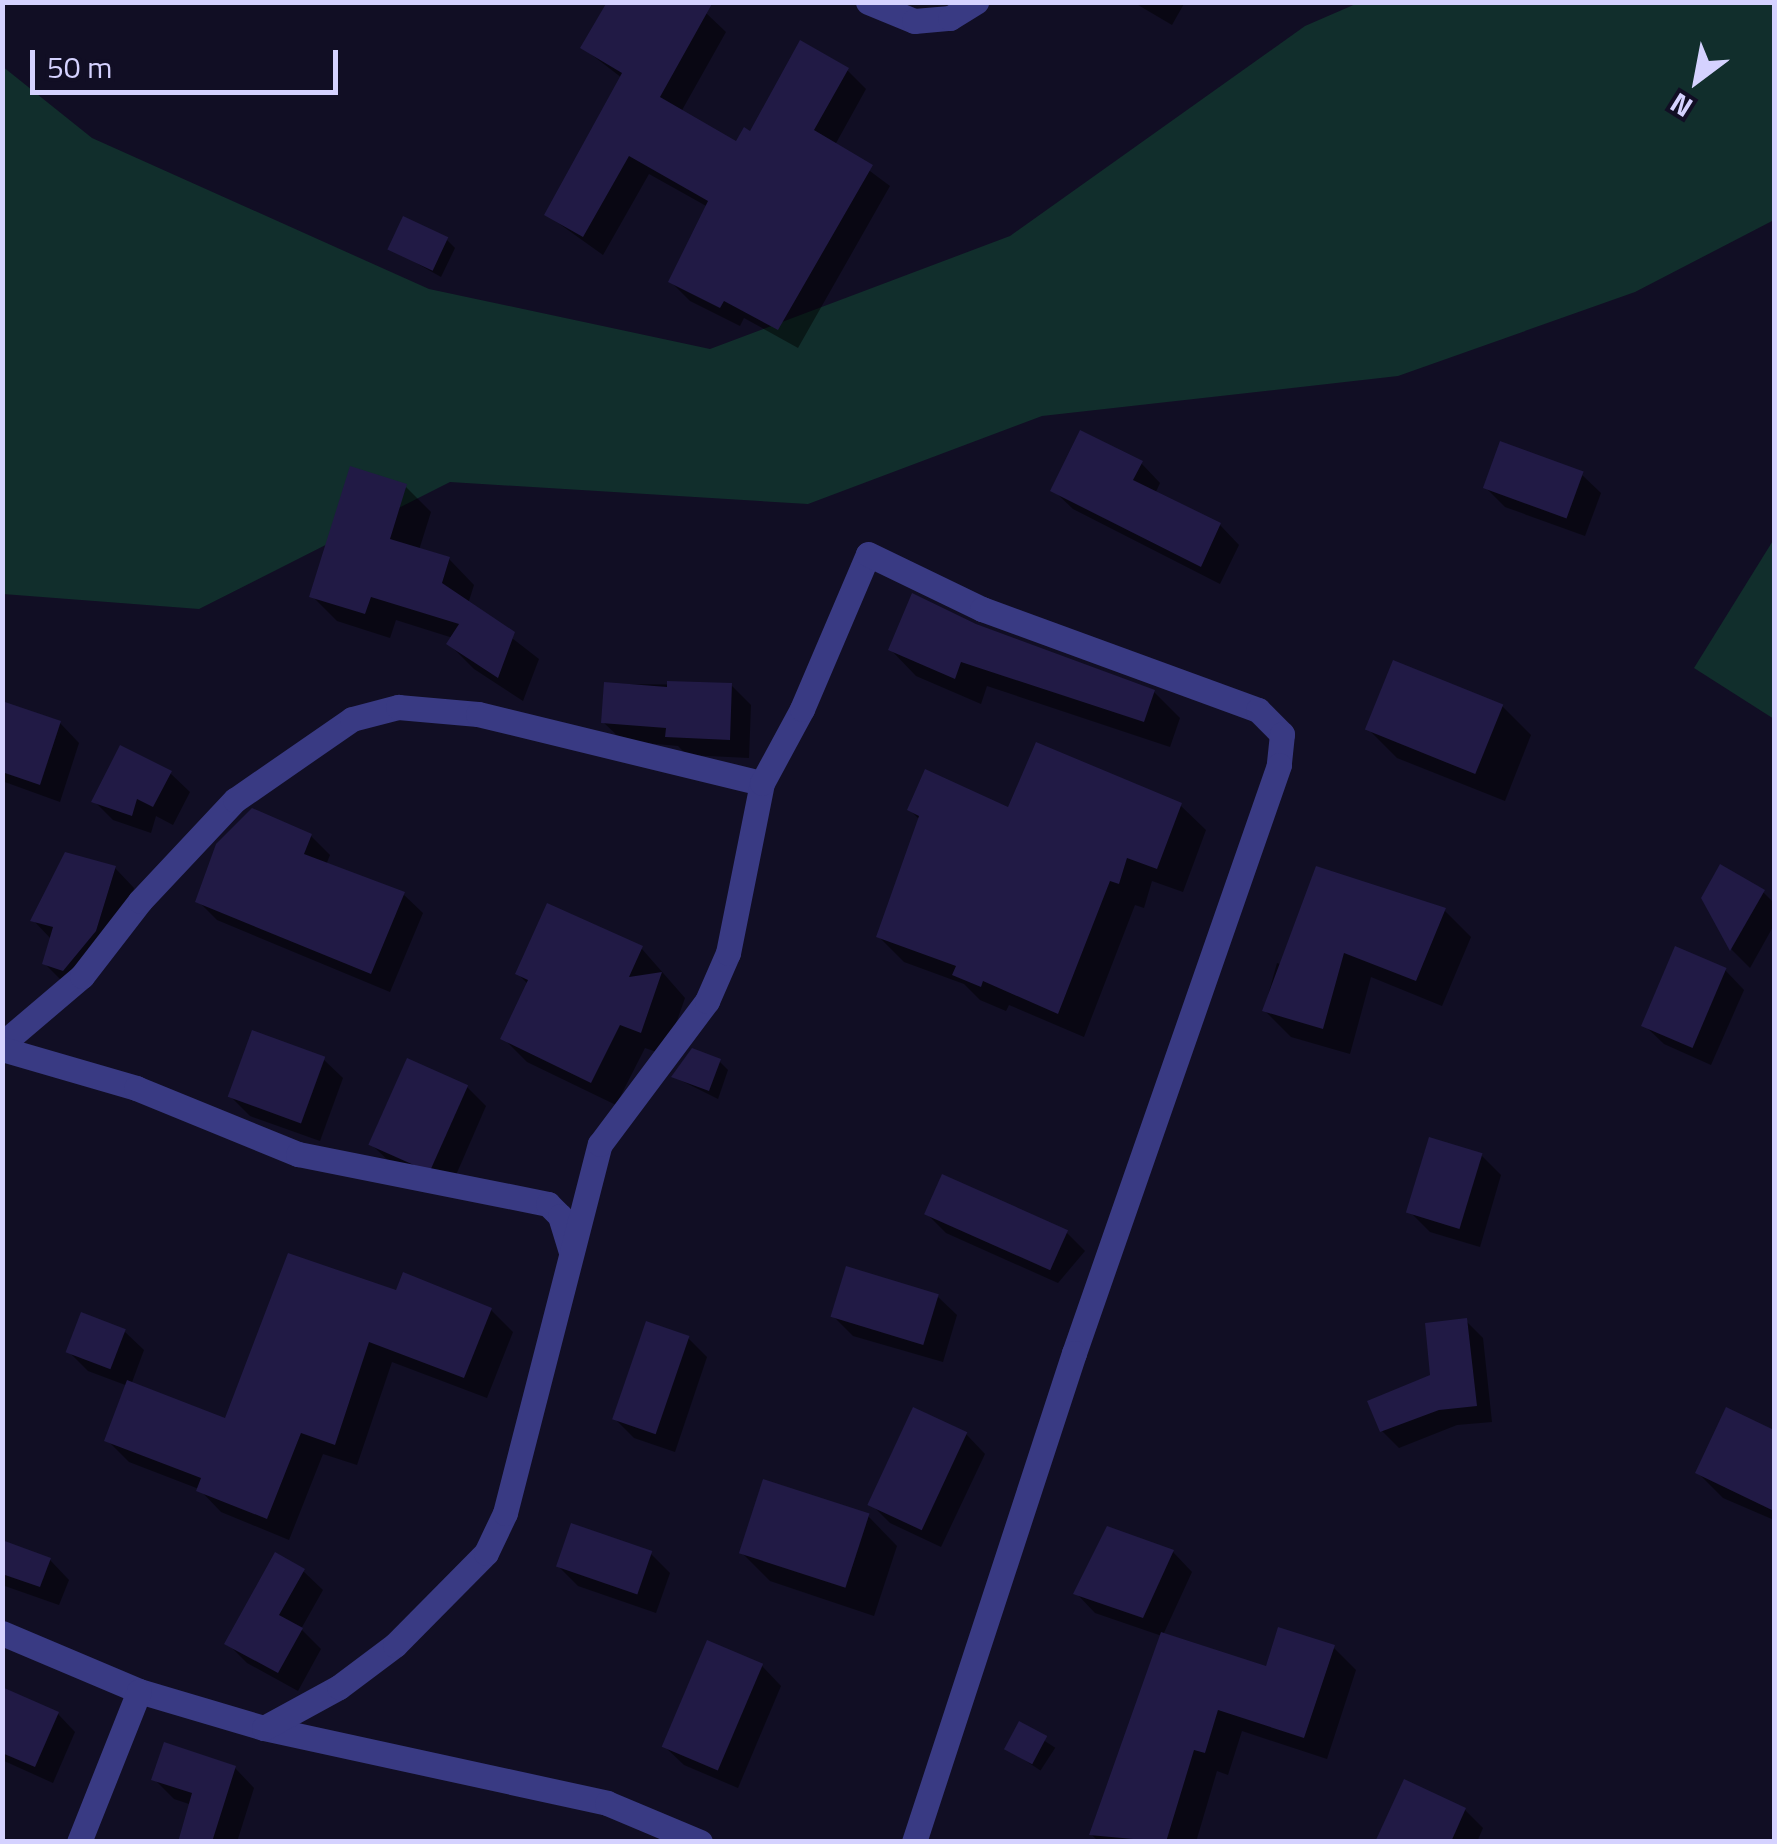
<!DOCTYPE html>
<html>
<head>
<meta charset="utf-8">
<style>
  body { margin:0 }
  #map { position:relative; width:1777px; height:1844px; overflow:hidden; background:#110e24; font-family:"Titillium Web",sans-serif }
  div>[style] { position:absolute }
  .green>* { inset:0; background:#112e2c }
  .shadow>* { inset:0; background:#0007; transform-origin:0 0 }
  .building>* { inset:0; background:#211a45; transform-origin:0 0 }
  .street>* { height:25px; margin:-12.5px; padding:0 12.5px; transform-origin:12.5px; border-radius:12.5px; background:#393a83 }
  span { translate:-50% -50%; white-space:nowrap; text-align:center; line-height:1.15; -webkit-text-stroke:10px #110e24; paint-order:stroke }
  .frame { position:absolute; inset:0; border:5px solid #d5d2ff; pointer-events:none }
  .north { position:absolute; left:1647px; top:30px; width:100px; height:100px; -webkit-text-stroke:8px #110e24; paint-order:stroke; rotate:212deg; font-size:28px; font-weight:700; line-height:40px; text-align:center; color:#d5d2ff }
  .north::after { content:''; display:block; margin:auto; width:35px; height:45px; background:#d5d2ff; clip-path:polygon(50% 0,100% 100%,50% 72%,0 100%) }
  .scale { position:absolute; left:30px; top:50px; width:308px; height:45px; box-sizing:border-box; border:5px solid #d5d2ff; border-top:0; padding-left:12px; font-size:30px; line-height:35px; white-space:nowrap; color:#d5d2ff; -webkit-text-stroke:8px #110e24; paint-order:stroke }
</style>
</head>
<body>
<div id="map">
  <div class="green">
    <div style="clip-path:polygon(1358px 3px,1774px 3px,1774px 220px,1635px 292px,1398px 376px,1042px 416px,808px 504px,450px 482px,199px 609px,3px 594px,2px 66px,92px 138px,429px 289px,710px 349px,1010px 236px,1305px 26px)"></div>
    <div style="clip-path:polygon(1774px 539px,1774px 719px,1694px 668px)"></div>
  </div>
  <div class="shadow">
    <div style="clip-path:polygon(1133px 2px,1185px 2px,1172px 25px)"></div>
    <div style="clip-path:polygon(706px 13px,726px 32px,681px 112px,737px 144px,847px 70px,866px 89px,835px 145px,890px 186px,798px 348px,744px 318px,740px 326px,690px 301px,671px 282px,708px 207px,649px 174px,603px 255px,547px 215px,622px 78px,583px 48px)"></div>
    <div style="clip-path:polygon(446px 239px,455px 248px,441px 277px,390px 248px)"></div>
    <div style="clip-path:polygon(1141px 463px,1160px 483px,1155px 494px,1220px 525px,1239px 545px,1220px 584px,1073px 509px,1053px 490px)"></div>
    <div style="clip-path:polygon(1581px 474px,1601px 493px,1585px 536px,1505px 507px,1486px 488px)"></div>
    <div style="clip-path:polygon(406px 487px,431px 512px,419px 550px,449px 559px,474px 585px,468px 604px,539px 659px,523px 701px,474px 669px,449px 644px,453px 638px,396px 620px,390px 638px,337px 621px,312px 596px)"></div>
    <div style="clip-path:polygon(975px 626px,1154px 692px,1180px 718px,1170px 747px,987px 686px,981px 704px,916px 676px,891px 650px)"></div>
    <div style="clip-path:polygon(606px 684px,731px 685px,751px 705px,749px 758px,687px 755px,678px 746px,623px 741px,603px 722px)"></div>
    <div style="clip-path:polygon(1502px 706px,1531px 735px,1505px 801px,1397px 758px,1368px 729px)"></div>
    <div style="clip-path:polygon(2px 717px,60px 723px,79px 743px,60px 802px,2px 781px)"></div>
    <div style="clip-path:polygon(170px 773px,190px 792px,173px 825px,156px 816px,151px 833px,113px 820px,94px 801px)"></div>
    <div style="clip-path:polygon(1180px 805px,1206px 830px,1183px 892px,1152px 881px,1144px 908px,1135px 905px,1084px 1037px,1009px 1005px,1006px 1011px,980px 1000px,964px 984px,904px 962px,879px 937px,920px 820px,910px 810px)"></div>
    <div style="clip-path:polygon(311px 836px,330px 855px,326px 865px,403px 894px,423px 913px,390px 992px,217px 920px,198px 901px)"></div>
    <div style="clip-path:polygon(115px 868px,134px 888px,115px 951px,64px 983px,44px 963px,52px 940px,33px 920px)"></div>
    <div style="clip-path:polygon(1763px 892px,1774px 903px,1774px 925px,1750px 968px,1732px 950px,1704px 898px)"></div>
    <div style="clip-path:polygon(1444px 910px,1471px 937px,1442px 1006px,1371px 977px,1350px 1054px,1291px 1037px,1264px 1010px,1277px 963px,1286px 966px)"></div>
    <div style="clip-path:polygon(642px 949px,685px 998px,665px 1055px,645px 1048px,616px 1105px,527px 1062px,503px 1038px,529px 985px,518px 974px)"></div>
    <div style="clip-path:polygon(1725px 970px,1744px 990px,1711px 1065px,1664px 1044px,1644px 1025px)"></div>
    <div style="clip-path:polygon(323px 1059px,343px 1078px,320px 1141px,250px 1116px,231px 1097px)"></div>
    <div style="clip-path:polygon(719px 1061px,728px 1070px,718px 1099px,674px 1077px)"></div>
    <div style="clip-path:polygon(467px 1087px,486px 1106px,453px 1182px,393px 1165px,373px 1146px)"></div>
    <div style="clip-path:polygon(1481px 1155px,1501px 1175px,1480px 1247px,1430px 1232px,1410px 1212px)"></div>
    <div style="clip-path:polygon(927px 1214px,1066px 1232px,1085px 1251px,1058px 1283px,946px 1233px)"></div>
    <div style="clip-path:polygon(397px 1294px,491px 1310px,513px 1332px,487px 1398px,392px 1362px,357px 1465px,323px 1454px,289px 1540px,221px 1512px,199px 1489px,129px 1462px,107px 1440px,128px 1386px,88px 1371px,69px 1352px,124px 1331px,144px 1350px,131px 1385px,226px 1421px)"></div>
    <div style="clip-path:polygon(937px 1296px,957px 1315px,943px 1362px,853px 1336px,834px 1317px)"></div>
    <div style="clip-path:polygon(1466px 1321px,1483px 1338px,1492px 1422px,1457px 1425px,1399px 1448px,1382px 1431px,1433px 1377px)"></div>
    <div style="clip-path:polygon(688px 1338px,707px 1357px,675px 1452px,634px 1438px,614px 1418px)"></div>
    <div style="clip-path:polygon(1727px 1410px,1774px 1433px,1774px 1520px,1723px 1498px,1698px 1473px)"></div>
    <div style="clip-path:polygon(966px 1434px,985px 1454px,941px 1547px,890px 1523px,871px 1504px)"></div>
    <div style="clip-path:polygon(868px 1516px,897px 1546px,874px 1616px,770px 1581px,741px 1552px)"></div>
    <div style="clip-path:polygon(2px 1543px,50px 1560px,69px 1580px,59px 1605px,2px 1585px)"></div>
    <div style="clip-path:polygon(1173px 1552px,1192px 1572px,1163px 1635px,1267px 1669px,1333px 1647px,1356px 1670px,1327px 1759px,1242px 1731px,1228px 1775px,1217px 1771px,1196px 1842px,1099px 1842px,1092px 1835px,1162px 1636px,1095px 1613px,1076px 1593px)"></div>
    <div style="clip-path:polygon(651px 1554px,670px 1573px,656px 1613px,578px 1586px,558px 1566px)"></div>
    <div style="clip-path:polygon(303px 1571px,323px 1590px,301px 1629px,321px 1649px,298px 1691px,247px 1663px,227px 1643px)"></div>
    <div style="clip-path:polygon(762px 1666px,781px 1686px,738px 1788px,684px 1765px,664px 1746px)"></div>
    <div style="clip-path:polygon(2px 1690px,58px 1714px,75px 1732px,53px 1783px,2px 1760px)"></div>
    <div style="left:1020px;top:1725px;width:42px;height:27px;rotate:33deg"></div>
    <div style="clip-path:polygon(235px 1768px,254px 1788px,237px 1842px,181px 1842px,192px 1805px,174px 1799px,154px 1779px)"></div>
    <div style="clip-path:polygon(1465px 1810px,1483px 1828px,1477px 1842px,1380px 1842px)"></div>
  </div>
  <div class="building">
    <div style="clip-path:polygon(607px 2px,713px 2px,660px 97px,736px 141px,744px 127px,750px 131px,800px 40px,849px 68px,814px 130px,873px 165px,778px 330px,724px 301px,720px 308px,668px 282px,708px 201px,629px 156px,583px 237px,544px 215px,622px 73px,580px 48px)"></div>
    <div style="left:403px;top:216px;width:50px;height:37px;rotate:25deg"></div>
    <div style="clip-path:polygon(1080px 430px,1143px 461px,1133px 480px,1221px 523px,1201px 567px,1050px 491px)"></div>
    <div style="left:1500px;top:441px;width:89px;height:50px;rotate:20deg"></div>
    <div style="clip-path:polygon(350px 466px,407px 484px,390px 539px,450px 557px,442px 583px,515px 632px,498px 678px,446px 644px,459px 624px,371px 597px,365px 614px,309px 597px)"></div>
    <div style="clip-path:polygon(912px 593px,976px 624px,1155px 690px,1144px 722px,961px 662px,955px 679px,888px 650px)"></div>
    <div style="left:1393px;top:660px;width:119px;height:75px;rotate:22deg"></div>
    <div style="clip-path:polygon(667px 681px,732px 683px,730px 740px,665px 737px,666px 728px,601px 723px,604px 682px,667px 687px)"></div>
    <div style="clip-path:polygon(2px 701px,61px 721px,40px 785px,2px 772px)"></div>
    <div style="clip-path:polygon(1036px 742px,1182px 803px,1157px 869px,1127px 858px,1119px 884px,1110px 881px,1058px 1014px,983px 981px,981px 987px,952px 975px,956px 966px,876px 937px,919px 816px,907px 810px,925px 769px,1008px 807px)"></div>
    <div style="clip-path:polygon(120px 745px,172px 771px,153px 807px,137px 799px,132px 816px,91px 802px)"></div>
    <div style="clip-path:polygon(252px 808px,312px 834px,304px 854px,405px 892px,371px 974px,195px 902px,216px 844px)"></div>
    <div style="clip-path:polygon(65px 852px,116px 866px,96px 931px,63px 971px,42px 964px,53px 927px,30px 921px)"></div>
    <div style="clip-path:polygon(1720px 864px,1765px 890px,1730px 951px,1701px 898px)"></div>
    <div style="clip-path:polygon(1316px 866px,1446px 908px,1416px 981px,1344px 953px,1323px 1029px,1262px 1011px)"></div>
    <div style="clip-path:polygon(547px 903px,643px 946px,629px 977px,662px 972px,641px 1033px,620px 1025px,591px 1083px,500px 1039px,528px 980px,515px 974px)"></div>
    <div style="left:1675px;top:946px;width:56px;height:87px;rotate:23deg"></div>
    <div style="left:252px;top:1030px;width:78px;height:71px;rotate:20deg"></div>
    <div style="clip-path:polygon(692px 1048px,721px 1059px,709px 1091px,671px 1077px)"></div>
    <div style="left:407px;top:1058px;width:67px;height:95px;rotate:24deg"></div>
    <div style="left:1429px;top:1137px;width:56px;height:79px;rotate:17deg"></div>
    <div style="left:942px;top:1174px;width:138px;height:44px;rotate:24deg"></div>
    <div style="clip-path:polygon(288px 1253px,396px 1290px,403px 1272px,492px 1308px,464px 1378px,369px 1342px,335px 1445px,301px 1433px,267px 1519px,196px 1491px,201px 1478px,104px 1441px,127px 1380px,225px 1418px)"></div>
    <div style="left:846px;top:1266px;width:97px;height:53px;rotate:17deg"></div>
    <div style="left:81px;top:1312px;width:48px;height:43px;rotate:21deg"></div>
    <div style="clip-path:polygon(1467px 1318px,1477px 1406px,1439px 1410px,1380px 1432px,1367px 1401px,1430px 1375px,1425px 1323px)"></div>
    <div style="left:646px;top:1321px;width:46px;height:104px;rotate:19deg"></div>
    <div style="left:913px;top:1407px;width:60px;height:108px;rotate:25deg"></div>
    <div style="clip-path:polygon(1726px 1407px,1774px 1430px,1774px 1511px,1695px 1473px)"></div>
    <div style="left:763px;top:1479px;width:112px;height:78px;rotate:18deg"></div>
    <div style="left:571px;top:1523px;width:86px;height:46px;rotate:19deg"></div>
    <div style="clip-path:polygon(1107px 1526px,1174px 1550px,1143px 1618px,1073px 1594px)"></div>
    <div style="clip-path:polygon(2px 1540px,51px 1558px,40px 1587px,2px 1574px)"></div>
    <div style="clip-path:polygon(275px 1552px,305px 1569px,279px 1615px,303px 1628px,278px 1673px,224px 1644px)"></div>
    <div style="clip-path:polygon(1278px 1627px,1335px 1645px,1304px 1738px,1218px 1710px,1205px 1753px,1194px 1750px,1166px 1842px,1089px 1835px,1161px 1632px,1266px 1666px)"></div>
    <div style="left:707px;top:1640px;width:61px;height:116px;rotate:23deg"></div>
    <div style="clip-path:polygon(2px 1687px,59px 1712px,35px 1767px,2px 1753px)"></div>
    <div style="left:1019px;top:1721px;width:32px;height:32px;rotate:28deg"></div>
    <div style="clip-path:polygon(164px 1742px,236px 1766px,212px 1842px,178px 1842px,192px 1793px,151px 1780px)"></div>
    <div style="clip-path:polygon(1404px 1779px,1466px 1808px,1451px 1842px,1375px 1842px)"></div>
  </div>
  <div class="street">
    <div style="left:868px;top:2px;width:50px;rotate:22.4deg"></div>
    <div style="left:914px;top:21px;width:36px;rotate:-5deg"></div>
    <div style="left:950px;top:18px;width:31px;rotate:-32deg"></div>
    <div style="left:2px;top:1044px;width:105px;rotate:-40.4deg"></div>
    <div style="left:82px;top:976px;width:95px;rotate:-52.3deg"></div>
    <div style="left:140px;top:901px;width:139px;rotate:-46.8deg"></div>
    <div style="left:235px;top:800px;width:142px;rotate:-34.7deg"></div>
    <div style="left:352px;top:719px;width:48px;rotate:-14.6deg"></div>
    <div style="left:398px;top:707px;width:80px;rotate:5deg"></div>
    <div style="left:478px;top:714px;width:292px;rotate:13.7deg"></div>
    <div style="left:2px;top:1049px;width:140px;rotate:16.2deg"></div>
    <div style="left:136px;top:1088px;width:175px;rotate:22.2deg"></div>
    <div style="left:298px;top:1154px;width:255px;rotate:11.3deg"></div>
    <div style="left:548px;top:1204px;width:17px;rotate:45deg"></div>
    <div style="left:560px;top:1216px;width:38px;rotate:73deg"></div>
    <div style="left:2px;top:1633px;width:149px;rotate:22.9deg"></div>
    <div style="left:139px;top:1691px;width:130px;rotate:16.5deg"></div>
    <div style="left:264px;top:1728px;width:351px;rotate:12.3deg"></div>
    <div style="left:607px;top:1803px;width:101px;rotate:22.8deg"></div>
    <div style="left:264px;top:1728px;width:85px;rotate:-28.7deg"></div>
    <div style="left:339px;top:1687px;width:70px;rotate:-36.9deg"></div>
    <div style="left:395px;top:1645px;width:129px;rotate:-45.3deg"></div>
    <div style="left:486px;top:1553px;width:44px;rotate:-64.6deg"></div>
    <div style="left:505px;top:1513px;width:381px;rotate:-75.6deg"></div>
    <div style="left:600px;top:1144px;width:179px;rotate:-53.2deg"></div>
    <div style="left:707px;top:1001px;width:52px;rotate:-66.4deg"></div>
    <div style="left:728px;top:953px;width:173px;rotate:-78.7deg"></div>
    <div style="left:762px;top:783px;width:84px;rotate:-61.6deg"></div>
    <div style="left:802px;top:709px;width:168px;rotate:-66.9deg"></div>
    <div style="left:868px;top:554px;width:127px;rotate:25.8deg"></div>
    <div style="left:982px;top:609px;width:294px;rotate:20.1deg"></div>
    <div style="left:1258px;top:710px;width:34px;rotate:45deg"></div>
    <div style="left:1282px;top:734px;width:31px;rotate:96deg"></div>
    <div style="left:1279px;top:765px;width:623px;rotate:109.22deg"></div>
    <div style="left:1074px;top:1353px;width:515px;rotate:108.12deg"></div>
    <div style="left:79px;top:1842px;width:162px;rotate:-68.3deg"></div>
  </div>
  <div class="frame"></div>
  <div class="north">N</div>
  <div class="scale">50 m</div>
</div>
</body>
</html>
